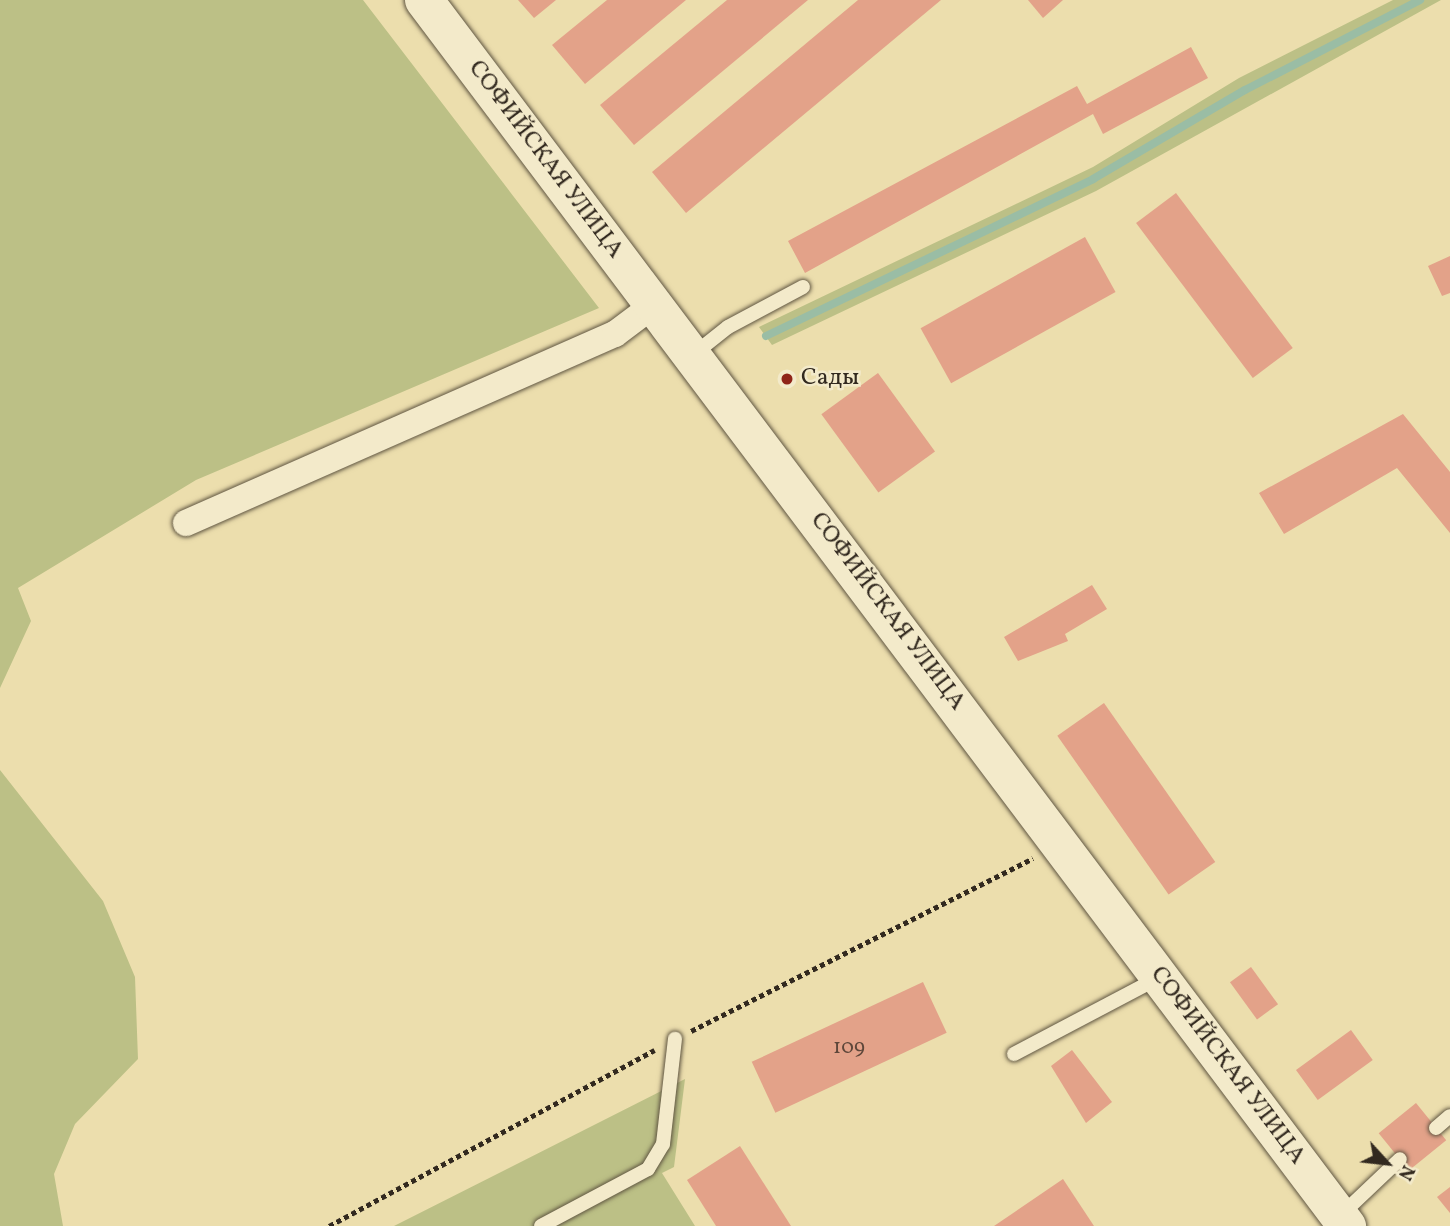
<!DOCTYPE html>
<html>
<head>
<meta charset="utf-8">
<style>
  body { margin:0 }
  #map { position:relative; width:1450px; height:1226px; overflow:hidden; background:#ecdead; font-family:Vollkorn,serif }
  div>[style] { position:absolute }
  .green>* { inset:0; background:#bcc086 }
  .stream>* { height:8px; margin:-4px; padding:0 4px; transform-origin:4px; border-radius:4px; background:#9abda5 }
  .building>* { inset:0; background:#e3a289; transform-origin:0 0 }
  .path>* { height:4.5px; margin-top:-2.25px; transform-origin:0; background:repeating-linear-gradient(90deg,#32291f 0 5px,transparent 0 8.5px) }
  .roads { filter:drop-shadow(0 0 2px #605642) drop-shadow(0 0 2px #605642) }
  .service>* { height:14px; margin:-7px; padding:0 7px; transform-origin:7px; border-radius:7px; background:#f3eaca }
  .minor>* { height:26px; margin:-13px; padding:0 13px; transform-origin:13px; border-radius:13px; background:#f3eaca }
  .secondary>* { height:38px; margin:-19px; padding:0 19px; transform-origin:19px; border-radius:19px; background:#f3eaca }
  .dots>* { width:19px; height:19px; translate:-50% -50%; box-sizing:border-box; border:4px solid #f3eaca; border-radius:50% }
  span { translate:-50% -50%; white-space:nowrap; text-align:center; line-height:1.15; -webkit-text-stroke:5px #f3eaca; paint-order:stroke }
  .number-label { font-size:21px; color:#5e473a }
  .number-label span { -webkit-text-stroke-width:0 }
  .street-label { font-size:24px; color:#32291f }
  .poi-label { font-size:24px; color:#32291f }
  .left { translate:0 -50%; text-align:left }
  .north { position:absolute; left:1352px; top:1128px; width:70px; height:70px; -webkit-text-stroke:5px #f3eaca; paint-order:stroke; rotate:117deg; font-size:19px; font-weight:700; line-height:28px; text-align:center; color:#32291f }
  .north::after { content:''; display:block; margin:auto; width:24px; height:32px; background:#32291f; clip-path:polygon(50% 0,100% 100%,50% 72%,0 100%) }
</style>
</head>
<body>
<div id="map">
  <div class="green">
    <div style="clip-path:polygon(0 0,363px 0,599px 308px,196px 480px,18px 588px,31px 621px,0 688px)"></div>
    <div style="clip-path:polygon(1393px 0,1441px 0,1096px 191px,772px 345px,759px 327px,1093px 167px,1239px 78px)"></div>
    <div style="clip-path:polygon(0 770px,103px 901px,135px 977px,138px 1059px,75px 1124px,54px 1174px,63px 1226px,0 1226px)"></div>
    <div style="clip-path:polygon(685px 1079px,674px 1167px,662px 1173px,695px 1226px,394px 1226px)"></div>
  </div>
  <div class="stream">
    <div style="left:766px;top:336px;width:363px;rotate:-25.6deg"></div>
    <div style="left:1093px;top:179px;width:176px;rotate:-30.4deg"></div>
    <div style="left:1245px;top:90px;width:197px;rotate:-27.2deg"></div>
  </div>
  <div class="building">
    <div style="clip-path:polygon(518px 0,556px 0,534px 18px)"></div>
    <div style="clip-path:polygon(607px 0,686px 0,585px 84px,552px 45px)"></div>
    <div style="clip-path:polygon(727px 0,808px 0,634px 145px,600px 105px)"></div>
    <div style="clip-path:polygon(858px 0,941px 0,686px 213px,652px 172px)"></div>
    <div style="clip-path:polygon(1028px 0,1063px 0,1043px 18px)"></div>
    <div style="clip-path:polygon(1191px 47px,1208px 78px,1103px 134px,1093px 114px,805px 273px,788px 241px,1077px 86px,1087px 104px)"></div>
    <div style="left:1176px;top:193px;width:194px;height:50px;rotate:53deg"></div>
    <div style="left:1085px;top:237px;width:63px;height:188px;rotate:61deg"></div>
    <div style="clip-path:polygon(1450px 256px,1450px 293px,1442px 296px,1428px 266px)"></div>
    <div style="left:878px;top:373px;width:97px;height:70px;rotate:54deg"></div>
    <div style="clip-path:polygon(1403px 414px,1450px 472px,1450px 533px,1397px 468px,1284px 534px,1259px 493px)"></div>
    <div style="clip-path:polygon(1092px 585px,1107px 609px,1065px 634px,1068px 641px,1018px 661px,1004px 637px)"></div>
    <div style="left:1104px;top:703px;width:194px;height:57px;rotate:55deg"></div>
    <div style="left:1251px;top:967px;width:46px;height:26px;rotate:54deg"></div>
    <div style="left:923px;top:982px;width:56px;height:189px;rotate:65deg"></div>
    <div style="left:1351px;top:1030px;width:37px;height:68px;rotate:54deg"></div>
    <div style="clip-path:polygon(1072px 1050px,1112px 1102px,1086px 1123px,1051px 1066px)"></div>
    <div style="left:1416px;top:1103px;width:48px;height:48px;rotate:51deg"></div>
    <div style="clip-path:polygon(740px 1146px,791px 1226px,716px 1226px,687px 1180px)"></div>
    <div style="clip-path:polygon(1063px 1179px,1094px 1226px,994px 1226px)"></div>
    <div style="clip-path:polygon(1450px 1187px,1450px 1213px,1437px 1197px)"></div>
  </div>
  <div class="path">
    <div style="left:691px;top:1031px;width:383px;rotate:-26.8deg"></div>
    <div style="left:329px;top:1226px;width:370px;rotate:-28.4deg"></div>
  </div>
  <div class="roads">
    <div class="service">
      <div style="left:694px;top:354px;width:43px;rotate:-38.5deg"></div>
      <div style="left:728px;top:327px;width:85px;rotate:-28.1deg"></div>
      <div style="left:1014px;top:1054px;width:163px;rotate:-27.8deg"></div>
      <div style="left:1436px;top:1128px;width:18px;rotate:-41deg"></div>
      <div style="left:1341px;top:1215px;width:81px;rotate:-43.5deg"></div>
      <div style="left:541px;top:1226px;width:121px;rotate:-28deg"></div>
      <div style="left:648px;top:1169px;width:29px;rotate:-59deg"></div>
      <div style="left:663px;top:1144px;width:106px;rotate:-83.5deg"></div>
    </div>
    <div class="minor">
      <div style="left:186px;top:523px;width:469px;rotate:-23.8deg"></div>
      <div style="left:615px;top:334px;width:50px;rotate:-36.9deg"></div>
    </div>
    <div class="secondary">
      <div style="left:424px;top:0;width:1535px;rotate:53.03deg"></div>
    </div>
  </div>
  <div class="dots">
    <div style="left:787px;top:379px;background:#8f2418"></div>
  </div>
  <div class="number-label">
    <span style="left:849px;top:1048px">109</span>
  </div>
  <div class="street-label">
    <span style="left:545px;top:160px;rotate:53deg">СОФИЙСКАЯ УЛИЦА</span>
    <span style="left:887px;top:612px;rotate:53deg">СОФИЙСКАЯ УЛИЦА</span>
    <span style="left:1227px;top:1066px;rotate:53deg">СОФИЙСКАЯ УЛИЦА</span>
  </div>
  <div class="poi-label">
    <span class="left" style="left:801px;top:379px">Сады</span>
  </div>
  <div class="north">N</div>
</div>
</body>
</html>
